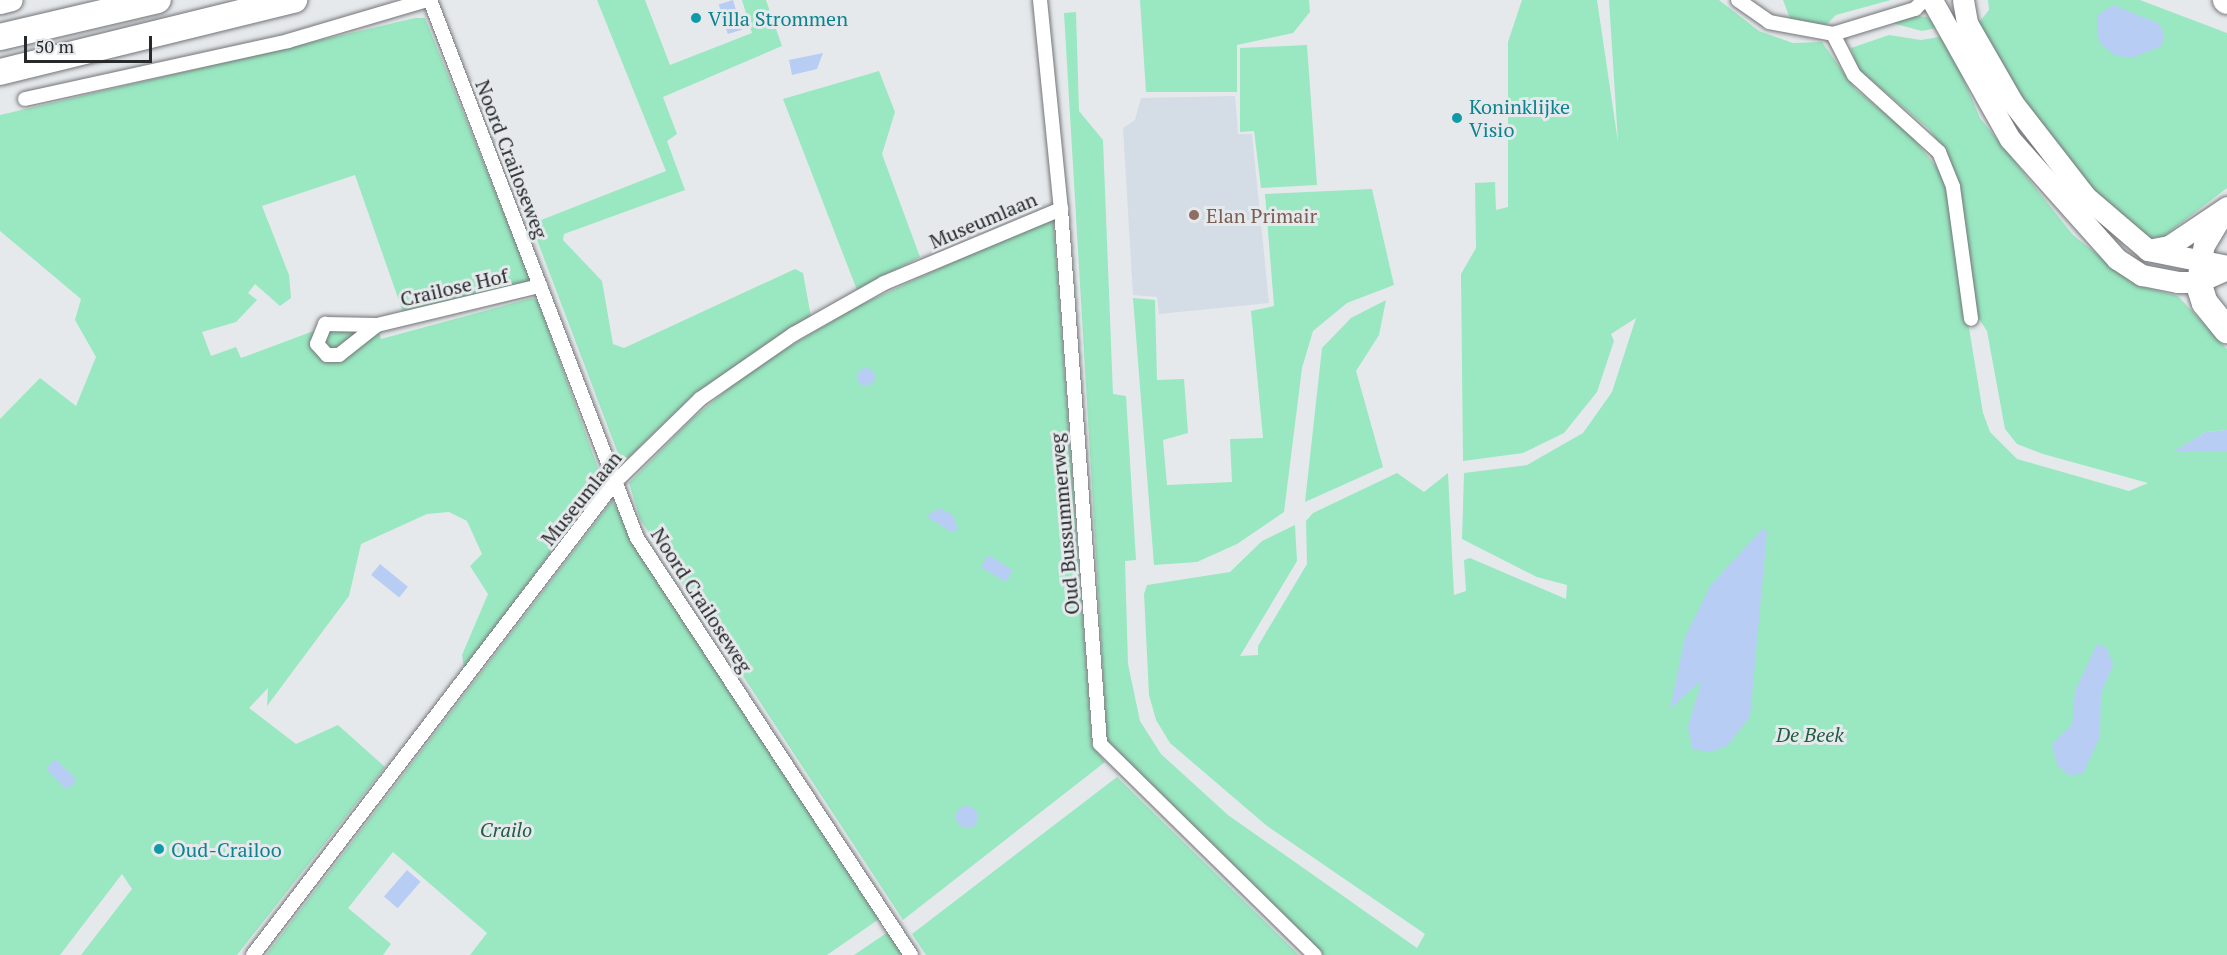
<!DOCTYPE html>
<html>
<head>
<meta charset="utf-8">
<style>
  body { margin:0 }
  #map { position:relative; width:2227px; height:955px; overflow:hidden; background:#e6e9ec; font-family:"PT Serif",serif }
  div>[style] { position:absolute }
  .built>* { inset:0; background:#d4dce5 }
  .green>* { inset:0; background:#99e8c1 }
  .water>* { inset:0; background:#b8cdf3; transform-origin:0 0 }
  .round { border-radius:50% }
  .roads { filter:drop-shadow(0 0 2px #737578) drop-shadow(0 0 2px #737578) }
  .street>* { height:14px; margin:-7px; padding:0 7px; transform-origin:7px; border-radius:7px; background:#fff }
  .primary>* { height:21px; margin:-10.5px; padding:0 10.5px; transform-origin:10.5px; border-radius:10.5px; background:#fff }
  .highway>* { height:26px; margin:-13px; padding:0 13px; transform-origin:13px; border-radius:13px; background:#fff }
  .dots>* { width:16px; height:16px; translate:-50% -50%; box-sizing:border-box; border:3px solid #e6e9ec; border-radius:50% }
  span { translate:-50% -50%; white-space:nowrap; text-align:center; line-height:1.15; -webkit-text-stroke:6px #e6e9ec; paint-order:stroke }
  .culture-label { font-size:20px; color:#0d838f }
  .left { translate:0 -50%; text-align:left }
  .street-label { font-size:20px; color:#28292a }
  .education-label { font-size:20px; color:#785e54 }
  .park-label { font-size:20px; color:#215e44; font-style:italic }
  .scale { position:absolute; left:24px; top:36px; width:128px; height:27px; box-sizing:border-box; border:3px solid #28292a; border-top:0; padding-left:8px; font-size:18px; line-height:21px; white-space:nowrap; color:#28292a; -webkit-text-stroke:4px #e6e9ec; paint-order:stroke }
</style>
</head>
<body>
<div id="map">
  <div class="built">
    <div style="clip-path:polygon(1235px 96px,1238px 134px,1252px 134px,1269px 303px,1159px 314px,1157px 297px,1133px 295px,1123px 128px,1135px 120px,1141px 98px)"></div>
  </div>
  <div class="green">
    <div style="clip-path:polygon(597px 0,645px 0,670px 65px,752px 33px,742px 0,766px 0,782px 46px,663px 97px,677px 134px,667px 141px,685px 190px,564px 234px,563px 240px,602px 281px,613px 344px,624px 348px,795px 269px,803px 273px,811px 317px,692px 396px,622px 464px,531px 224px,666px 171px)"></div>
    <div style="clip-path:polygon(1140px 0,1309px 0,1310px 12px,1293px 33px,1237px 45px,1237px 92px,1146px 92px)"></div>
    <div style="clip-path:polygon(1522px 0,1597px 0,1618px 142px,1609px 0,1719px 0,1759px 31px,1793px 43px,1822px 42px,1855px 89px,1908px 132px,1944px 176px,1983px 413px,1990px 432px,2017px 459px,2129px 491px,2148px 483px,2043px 454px,2017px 444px,2005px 429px,1987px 331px,1975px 313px,1944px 151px,1929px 129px,1858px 69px,1851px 48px,1889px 35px,1921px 40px,1945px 36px,1980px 118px,2073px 235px,2136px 285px,2178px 296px,2227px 349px,2227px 430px,2206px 432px,2175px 451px,2227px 451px,2227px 955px,1323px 955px,1107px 742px,1064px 13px,1076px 12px,1079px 111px,1103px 140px,1113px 394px,1126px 396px,1136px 560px,1125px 561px,1128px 664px,1140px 721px,1161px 754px,1228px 815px,1417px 948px,1425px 934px,1267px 826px,1170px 743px,1156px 720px,1149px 695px,1144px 594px,1147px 585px,1230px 572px,1262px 541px,1295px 525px,1297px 561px,1240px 656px,1258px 655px,1258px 646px,1307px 564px,1306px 521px,1313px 513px,1397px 473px,1424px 492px,1448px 473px,1454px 595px,1466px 591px,1464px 560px,1470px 558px,1566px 599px,1567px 585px,1537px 577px,1462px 539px,1464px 473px,1527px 465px,1583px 433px,1612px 392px,1636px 318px,1611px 334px,1614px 341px,1597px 392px,1564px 433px,1523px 453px,1463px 461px,1461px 274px,1476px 248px,1475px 183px,1495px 182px,1496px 210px,1508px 207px,1508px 42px)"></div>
    <div style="clip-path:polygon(1783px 0,1891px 0,1836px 15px,1826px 25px,1791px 21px)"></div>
    <div style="clip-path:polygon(1988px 0,2140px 0,2227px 33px,2227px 188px,2163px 237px,2147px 238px,2126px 226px,2055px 151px,1976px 26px,1989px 10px)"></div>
    <div style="clip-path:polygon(1916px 16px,1927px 17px,1941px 27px,1922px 31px,1892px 23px)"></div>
    <div style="clip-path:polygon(415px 18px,425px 18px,532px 283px,405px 318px,355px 175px,262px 206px,289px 275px,291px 298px,280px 306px,255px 284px,248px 293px,257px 300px,236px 322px,202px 332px,211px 356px,236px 347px,241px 358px,327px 326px,377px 326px,381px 339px,532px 298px,538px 301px,603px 482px,464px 669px,462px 655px,488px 594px,470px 566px,482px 554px,467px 521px,449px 512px,427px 514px,361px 544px,349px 596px,267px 706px,268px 688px,249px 708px,296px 744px,338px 725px,385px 767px,237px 955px,81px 955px,132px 889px,122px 874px,60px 955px,0 955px,0 419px,40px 378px,76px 406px,96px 357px,75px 320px,81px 299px,0 231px,0 115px)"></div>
    <div style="clip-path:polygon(1307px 45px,1317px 185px,1261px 188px,1254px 131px,1240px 132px,1240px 48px)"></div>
    <div style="clip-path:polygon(879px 71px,895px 112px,882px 154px,920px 257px,857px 290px,783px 99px)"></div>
    <div style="clip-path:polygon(1372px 189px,1394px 285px,1347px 303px,1313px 331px,1302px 368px,1284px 512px,1237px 544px,1197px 562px,1154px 565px,1133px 298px,1155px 300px,1157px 380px,1184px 379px,1188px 433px,1163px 440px,1167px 485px,1232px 482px,1230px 439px,1263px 438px,1251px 311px,1274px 306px,1265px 194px)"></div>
    <div style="clip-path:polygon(1053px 216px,1092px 745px,1105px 762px,903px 920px,640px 519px,629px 483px,693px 418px,755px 367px,858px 306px)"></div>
    <div style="clip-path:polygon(1386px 300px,1379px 335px,1356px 371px,1383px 467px,1305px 502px,1322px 348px,1351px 318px)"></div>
    <div style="clip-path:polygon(612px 501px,879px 919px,827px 955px,470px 955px,487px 933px,393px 852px,348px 908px,391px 944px,383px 955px,266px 955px)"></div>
    <div style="clip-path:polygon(1117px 777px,1299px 955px,926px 955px,912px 934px)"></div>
    <div style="clip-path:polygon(888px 932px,902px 955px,854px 955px)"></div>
  </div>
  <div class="water">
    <div style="left:733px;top:0;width:31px;height:15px;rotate:73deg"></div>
    <div style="clip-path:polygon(2113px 5px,2158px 23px,2164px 32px,2162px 46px,2132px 58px,2114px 55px,2099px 42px,2097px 24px,2098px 15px)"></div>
    <div style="clip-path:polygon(823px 53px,817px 69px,792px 75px,789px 60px)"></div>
    <div class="round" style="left:857px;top:368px;width:18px;height:18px"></div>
    <div style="clip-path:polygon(2227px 430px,2227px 451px,2174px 451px,2206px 432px)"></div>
    <div style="clip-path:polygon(940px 508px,953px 515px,958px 530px,951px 532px,926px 516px)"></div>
    <div style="clip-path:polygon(1763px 528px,1767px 532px,1750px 717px,1727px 746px,1710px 752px,1692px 749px,1688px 726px,1702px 680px,1670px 709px,1685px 637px,1711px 585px)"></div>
    <div style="left:988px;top:555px;width:29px;height:14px;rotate:31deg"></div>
    <div style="left:380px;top:564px;width:36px;height:14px;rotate:39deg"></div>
    <div style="clip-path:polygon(2097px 644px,2107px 648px,2113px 665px,2101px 694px,2100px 736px,2083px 774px,2068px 775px,2057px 765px,2052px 744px,2072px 725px,2075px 691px)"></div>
    <div style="clip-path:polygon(55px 759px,76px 779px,73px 785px,66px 789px,46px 769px)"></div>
    <div class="round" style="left:956px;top:806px;width:22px;height:22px"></div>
    <div style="left:407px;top:870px;width:18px;height:35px;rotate:41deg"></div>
  </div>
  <div class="roads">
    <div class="street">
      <div style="left:430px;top:0;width:576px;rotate:68.96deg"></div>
      <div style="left:637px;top:538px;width:499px;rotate:56.7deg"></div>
      <div style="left:1040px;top:0;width:210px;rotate:84.3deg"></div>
      <div style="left:1061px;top:209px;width:536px;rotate:85.83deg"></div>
      <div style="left:1100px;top:744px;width:301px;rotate:44.5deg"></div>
      <div style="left:1738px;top:0;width:38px;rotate:35deg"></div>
      <div style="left:1769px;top:22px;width:65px;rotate:10.6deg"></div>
      <div style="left:1833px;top:34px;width:86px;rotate:-17deg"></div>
      <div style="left:1915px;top:9px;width:13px;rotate:-45deg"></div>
      <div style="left:1833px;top:34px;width:46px;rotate:62.9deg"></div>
      <div style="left:1854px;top:75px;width:115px;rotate:42.2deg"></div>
      <div style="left:1939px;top:152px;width:38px;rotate:68deg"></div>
      <div style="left:1953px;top:187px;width:133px;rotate:82.2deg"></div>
      <div style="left:25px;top:99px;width:269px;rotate:-12.4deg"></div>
      <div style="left:288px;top:41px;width:145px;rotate:-16.4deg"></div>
      <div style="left:377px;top:325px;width:48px;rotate:141.7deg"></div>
      <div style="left:339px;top:355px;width:12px;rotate:180deg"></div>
      <div style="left:327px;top:355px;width:15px;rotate:-132deg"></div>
      <div style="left:317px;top:344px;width:22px;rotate:-68deg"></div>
      <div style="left:325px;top:324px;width:52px;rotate:1.1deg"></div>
      <div style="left:377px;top:325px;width:168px;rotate:-13.5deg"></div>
      <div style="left:253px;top:955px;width:596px;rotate:-52.57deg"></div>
      <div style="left:615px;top:482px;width:119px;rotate:-44.3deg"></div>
      <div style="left:700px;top:399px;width:114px;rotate:-34.7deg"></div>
      <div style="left:794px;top:334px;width:103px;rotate:-29.5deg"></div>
      <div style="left:884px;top:283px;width:192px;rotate:-22.7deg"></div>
    </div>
    <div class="primary">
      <div style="left:1963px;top:0;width:23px;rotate:80deg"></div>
      <div style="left:1967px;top:23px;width:92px;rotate:60.1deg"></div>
      <div style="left:2013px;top:103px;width:119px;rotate:52.2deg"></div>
      <div style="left:2086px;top:197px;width:82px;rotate:40.5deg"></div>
      <div style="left:2148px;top:250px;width:81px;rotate:11.4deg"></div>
      <div style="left:1933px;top:2px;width:157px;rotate:60.7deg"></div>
      <div style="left:2010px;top:139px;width:161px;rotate:48.3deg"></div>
      <div style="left:2117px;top:259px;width:30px;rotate:33deg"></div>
      <div style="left:2142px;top:275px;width:36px;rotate:11deg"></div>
      <div style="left:2177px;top:282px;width:21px"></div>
      <div style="left:2198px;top:282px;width:32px;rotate:-24deg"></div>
      <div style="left:0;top:3px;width:12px;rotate:-14deg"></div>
      <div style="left:2148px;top:250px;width:21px;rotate:-11deg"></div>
      <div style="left:2169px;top:246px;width:70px;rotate:-33.9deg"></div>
      <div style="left:2198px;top:275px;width:31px;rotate:-79deg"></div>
      <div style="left:2204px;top:245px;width:41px;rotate:-59deg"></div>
    </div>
    <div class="highway">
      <div style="left:2226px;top:0;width:1px;rotate:45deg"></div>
      <div style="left:0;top:37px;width:162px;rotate:-13.2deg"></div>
      <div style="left:0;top:72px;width:303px;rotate:-13.8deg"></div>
      <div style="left:2198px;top:282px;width:22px;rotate:72deg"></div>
      <div style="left:2205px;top:303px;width:35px;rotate:51deg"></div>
    </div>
  </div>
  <div class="dots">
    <div style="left:696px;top:18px;background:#0f9aa8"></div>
    <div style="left:1457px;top:118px;background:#0f9aa8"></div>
    <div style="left:1194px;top:215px;background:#8d6e63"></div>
    <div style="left:159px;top:849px;background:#0f9aa8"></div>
  </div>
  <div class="culture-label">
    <span class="left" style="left:708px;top:18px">Villa Strommen</span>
    <span class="left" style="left:1469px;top:118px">Koninklijke<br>Visio</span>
    <span class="left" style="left:171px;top:849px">Oud-Crailoo</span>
  </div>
  <div class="street-label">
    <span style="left:512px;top:159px;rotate:69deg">Noord Crailoseweg</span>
    <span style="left:983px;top:220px;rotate:-23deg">Museumlaan</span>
    <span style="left:454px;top:287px;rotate:-13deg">Crailose Hof</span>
    <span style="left:581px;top:498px;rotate:-51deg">Museumlaan</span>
    <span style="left:1064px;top:524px;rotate:-95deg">Oud Bussummerweg</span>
    <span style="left:702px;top:600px;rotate:57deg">Noord Crailoseweg</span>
  </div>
  <div class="education-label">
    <span class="left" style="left:1206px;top:215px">Elan Primair</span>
  </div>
  <div class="park-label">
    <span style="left:1810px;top:734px">De Beek</span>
    <span style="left:506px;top:829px">Crailo</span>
  </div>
  <div class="scale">50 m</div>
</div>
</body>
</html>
